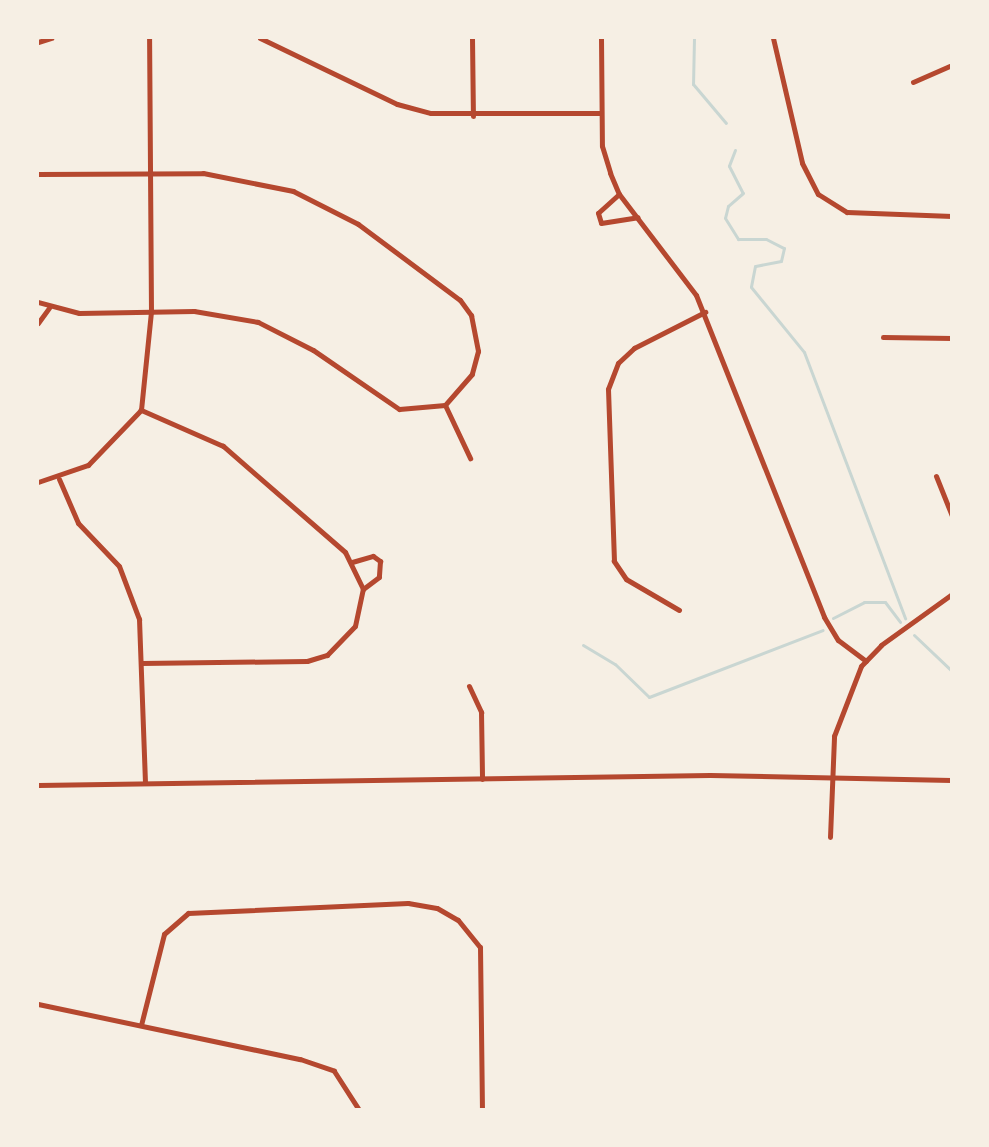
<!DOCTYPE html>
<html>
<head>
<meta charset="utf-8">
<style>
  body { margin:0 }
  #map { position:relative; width:989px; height:1147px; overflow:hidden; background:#f6efe4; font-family:Mulish,sans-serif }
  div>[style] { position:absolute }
  .stream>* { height:3px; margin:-1.5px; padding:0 1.5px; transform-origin:1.5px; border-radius:1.5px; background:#c9d6d2 }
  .minor>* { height:5px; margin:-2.5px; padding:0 2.5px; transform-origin:2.5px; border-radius:2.5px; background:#b5482f }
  span { translate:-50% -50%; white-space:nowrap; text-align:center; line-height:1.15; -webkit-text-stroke:4.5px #f6efe4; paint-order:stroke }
  .frame { position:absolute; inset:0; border:39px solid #f6efe4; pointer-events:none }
</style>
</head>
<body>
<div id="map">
  <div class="stream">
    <div style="left:694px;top:38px;width:46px;rotate:91.2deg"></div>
    <div style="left:693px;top:84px;width:51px;rotate:49.8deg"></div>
    <div style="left:735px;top:150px;width:17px;rotate:111deg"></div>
    <div style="left:729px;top:166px;width:30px;rotate:63deg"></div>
    <div style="left:743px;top:193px;width:20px;rotate:139deg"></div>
    <div style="left:728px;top:206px;width:12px;rotate:104deg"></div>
    <div style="left:725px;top:218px;width:25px;rotate:58deg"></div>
    <div style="left:738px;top:239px;width:28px"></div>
    <div style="left:766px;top:239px;width:20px;rotate:27deg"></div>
    <div style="left:784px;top:248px;width:13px;rotate:103deg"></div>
    <div style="left:781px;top:261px;width:26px;rotate:169deg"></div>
    <div style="left:755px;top:266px;width:21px;rotate:101deg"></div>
    <div style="left:751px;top:287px;width:84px;rotate:50.8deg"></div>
    <div style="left:804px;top:352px;width:285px;rotate:69.2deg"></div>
    <div style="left:833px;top:618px;width:35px;rotate:-27deg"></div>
    <div style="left:864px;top:602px;width:21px"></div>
    <div style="left:885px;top:602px;width:25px;rotate:53deg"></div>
    <div style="left:914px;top:635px;width:52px;rotate:43.5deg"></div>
    <div style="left:583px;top:645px;width:37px;rotate:31deg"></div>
    <div style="left:615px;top:664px;width:47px;rotate:44.1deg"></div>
    <div style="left:649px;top:697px;width:186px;rotate:-21.1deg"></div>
  </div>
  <div class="minor">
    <div style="left:260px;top:38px;width:152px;rotate:25.7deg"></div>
    <div style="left:397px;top:104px;width:35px;rotate:15deg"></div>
    <div style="left:431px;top:113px;width:169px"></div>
    <div style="left:472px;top:38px;width:78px;rotate:89.3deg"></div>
    <div style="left:601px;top:38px;width:108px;rotate:89.5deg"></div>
    <div style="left:602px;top:146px;width:28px;rotate:73deg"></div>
    <div style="left:610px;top:173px;width:23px;rotate:67deg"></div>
    <div style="left:619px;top:194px;width:127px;rotate:52.7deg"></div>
    <div style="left:696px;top:295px;width:347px;rotate:68.3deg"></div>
    <div style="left:824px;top:617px;width:27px;rotate:59deg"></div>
    <div style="left:838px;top:640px;width:35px;rotate:37deg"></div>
    <div style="left:773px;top:38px;width:128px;rotate:76.9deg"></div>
    <div style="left:802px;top:163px;width:35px;rotate:63deg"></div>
    <div style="left:818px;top:194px;width:34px;rotate:32deg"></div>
    <div style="left:847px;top:212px;width:105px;rotate:2.2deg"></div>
    <div style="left:38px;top:42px;width:14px;rotate:-17deg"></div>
    <div style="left:913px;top:82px;width:43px;rotate:-23.6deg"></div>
    <div style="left:38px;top:174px;width:165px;rotate:-0.3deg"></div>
    <div style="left:203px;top:173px;width:92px;rotate:11.3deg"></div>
    <div style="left:293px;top:191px;width:73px;rotate:26.9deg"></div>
    <div style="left:358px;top:224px;width:127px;rotate:36.7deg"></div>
    <div style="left:460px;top:300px;width:19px;rotate:54deg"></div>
    <div style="left:471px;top:315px;width:37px;rotate:79deg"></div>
    <div style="left:478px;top:351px;width:24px;rotate:105deg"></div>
    <div style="left:472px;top:374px;width:41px;rotate:131.1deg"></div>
    <div style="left:445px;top:405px;width:46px;rotate:175deg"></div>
    <div style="left:399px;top:409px;width:104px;rotate:-145.5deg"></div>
    <div style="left:313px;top:350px;width:62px;rotate:-153deg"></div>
    <div style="left:258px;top:322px;width:65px;rotate:-170.2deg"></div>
    <div style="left:194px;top:311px;width:115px;rotate:179deg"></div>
    <div style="left:79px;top:313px;width:42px;rotate:-165deg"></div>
    <div style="left:619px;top:194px;width:28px;rotate:138deg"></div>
    <div style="left:598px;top:213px;width:10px;rotate:73deg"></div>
    <div style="left:601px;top:223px;width:37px;rotate:-9deg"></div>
    <div style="left:38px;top:323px;width:19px;rotate:-54deg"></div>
    <div style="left:883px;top:337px;width:69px;rotate:0.8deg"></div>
    <div style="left:445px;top:405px;width:59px;rotate:64.7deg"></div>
    <div style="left:936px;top:476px;width:43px;rotate:68.2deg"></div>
    <div style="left:59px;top:479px;width:48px;rotate:66.6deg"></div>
    <div style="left:78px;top:523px;width:59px;rotate:46.4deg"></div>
    <div style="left:119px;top:566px;width:57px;rotate:69.3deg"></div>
    <div style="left:139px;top:619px;width:164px;rotate:87.9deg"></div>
    <div style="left:38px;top:482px;width:53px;rotate:-18.8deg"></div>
    <div style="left:88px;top:465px;width:76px;rotate:-46.1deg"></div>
    <div style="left:141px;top:410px;width:99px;rotate:-84.2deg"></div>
    <div style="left:151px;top:312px;width:274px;rotate:-90.4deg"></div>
    <div style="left:352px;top:562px;width:22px;rotate:-16deg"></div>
    <div style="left:373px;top:556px;width:9px;rotate:36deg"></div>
    <div style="left:380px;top:561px;width:16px;rotate:94deg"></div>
    <div style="left:379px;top:577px;width:20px;rotate:143deg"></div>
    <div style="left:679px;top:610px;width:61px;rotate:-149.7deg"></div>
    <div style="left:626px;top:579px;width:22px;rotate:-124deg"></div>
    <div style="left:614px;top:561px;width:172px;rotate:-92deg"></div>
    <div style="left:608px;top:389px;width:28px;rotate:-69deg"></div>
    <div style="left:618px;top:363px;width:22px;rotate:-43deg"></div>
    <div style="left:634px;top:348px;width:80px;rotate:-26.9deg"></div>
    <div style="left:141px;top:663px;width:166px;rotate:-0.7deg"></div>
    <div style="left:307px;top:661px;width:21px;rotate:-17deg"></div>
    <div style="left:327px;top:655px;width:40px;rotate:-46deg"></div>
    <div style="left:355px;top:626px;width:38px;rotate:-78deg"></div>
    <div style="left:363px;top:589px;width:41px;rotate:-115.9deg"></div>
    <div style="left:345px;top:552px;width:162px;rotate:-139deg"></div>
    <div style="left:223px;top:446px;width:90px;rotate:-156.3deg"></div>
    <div style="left:469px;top:686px;width:29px;rotate:65deg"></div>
    <div style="left:481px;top:712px;width:67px;rotate:89.1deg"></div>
    <div style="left:38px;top:785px;width:672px;rotate:-0.85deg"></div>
    <div style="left:710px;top:775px;width:241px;rotate:1.2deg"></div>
    <div style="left:830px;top:837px;width:101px;rotate:-87.7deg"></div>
    <div style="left:834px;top:736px;width:75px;rotate:-68.9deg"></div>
    <div style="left:861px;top:666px;width:29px;rotate:-46deg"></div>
    <div style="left:881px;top:645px;width:87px;rotate:-35.7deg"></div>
    <div style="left:38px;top:1004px;width:268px;rotate:11.9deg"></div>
    <div style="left:300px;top:1059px;width:36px;rotate:19deg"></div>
    <div style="left:334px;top:1071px;width:46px;rotate:57.3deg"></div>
    <div style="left:141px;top:1025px;width:94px;rotate:-75.8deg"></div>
    <div style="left:164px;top:934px;width:32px;rotate:-41deg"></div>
    <div style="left:188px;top:913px;width:220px;rotate:-2.6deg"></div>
    <div style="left:408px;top:903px;width:29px;rotate:10deg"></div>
    <div style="left:437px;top:908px;width:24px;rotate:30deg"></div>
    <div style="left:458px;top:920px;width:35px;rotate:51deg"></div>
    <div style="left:480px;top:947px;width:163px;rotate:89.3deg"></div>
  </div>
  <div class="frame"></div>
</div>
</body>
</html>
